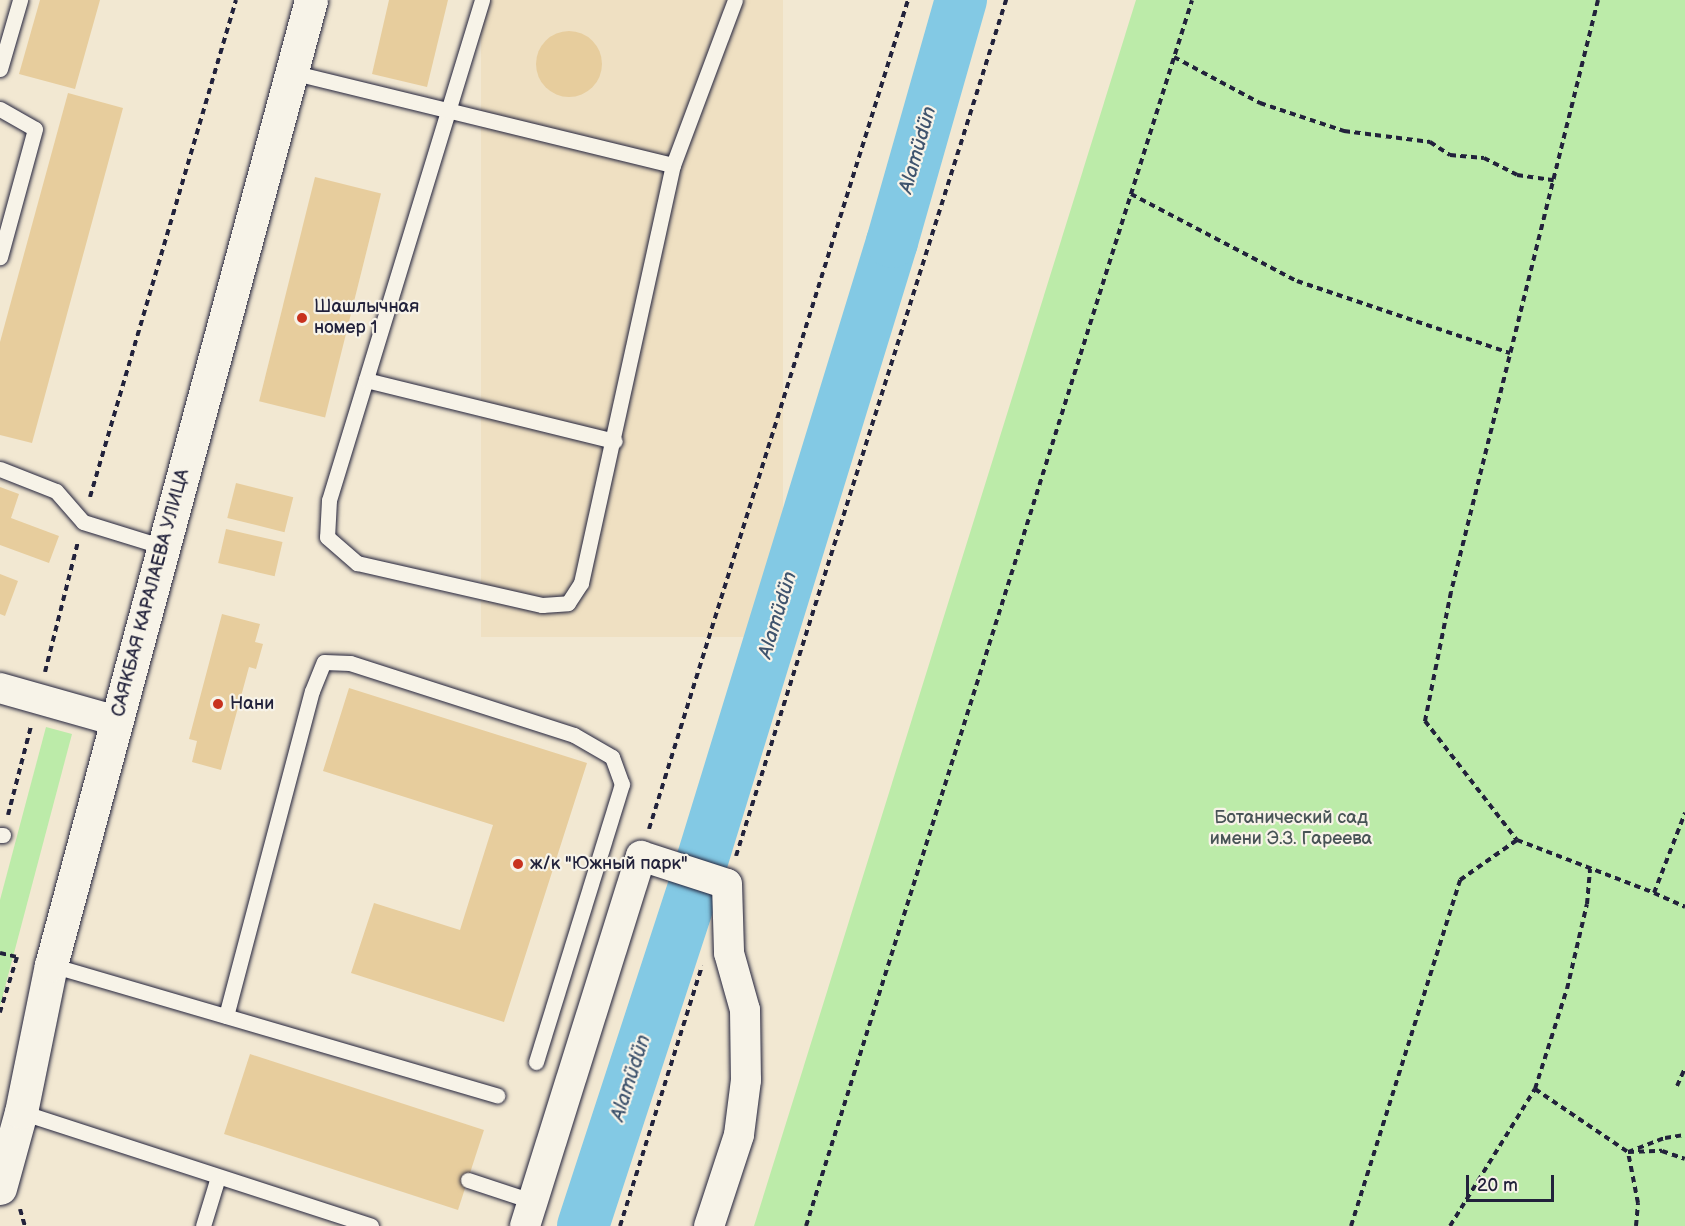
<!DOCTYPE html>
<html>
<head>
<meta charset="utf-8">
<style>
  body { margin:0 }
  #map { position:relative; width:1685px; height:1226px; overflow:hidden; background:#f2e8d2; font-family:"Balsamiq Sans",sans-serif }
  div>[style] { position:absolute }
  .built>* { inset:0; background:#efe0c2; transform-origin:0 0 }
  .green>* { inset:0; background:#bceba9 }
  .river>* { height:52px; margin:-26px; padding:0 26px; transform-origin:26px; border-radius:26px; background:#83c9e4 }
  .building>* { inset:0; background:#e7cd9d; transform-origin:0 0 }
  .round { border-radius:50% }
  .path>* { height:4px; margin-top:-2px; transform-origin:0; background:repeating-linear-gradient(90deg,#22223b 0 6px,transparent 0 10.5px) }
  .roads { filter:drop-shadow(0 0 2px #22223b) drop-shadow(0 0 2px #22223b) }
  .lane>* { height:15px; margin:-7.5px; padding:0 7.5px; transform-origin:7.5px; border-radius:7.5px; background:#f7f3e8 }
  .street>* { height:30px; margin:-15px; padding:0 15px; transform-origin:15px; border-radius:15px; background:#f7f3e8 }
  .secondary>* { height:33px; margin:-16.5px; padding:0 16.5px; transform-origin:16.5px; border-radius:16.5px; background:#f7f3e8 }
  .dots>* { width:16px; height:16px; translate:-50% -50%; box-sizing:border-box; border:3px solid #f7f3e8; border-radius:50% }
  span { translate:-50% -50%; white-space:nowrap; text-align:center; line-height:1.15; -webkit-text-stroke:4.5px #f7f3e8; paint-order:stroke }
  .poi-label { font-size:18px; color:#22223b }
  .left { translate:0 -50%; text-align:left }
  .street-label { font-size:18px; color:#22223b }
  .park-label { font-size:18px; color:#485456 }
  .water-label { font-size:20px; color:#3f546e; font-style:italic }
  .scale { position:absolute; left:1466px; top:1175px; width:88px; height:27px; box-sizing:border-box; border:3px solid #22223b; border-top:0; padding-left:8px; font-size:18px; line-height:21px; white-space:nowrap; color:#22223b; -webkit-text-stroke:4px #f7f3e8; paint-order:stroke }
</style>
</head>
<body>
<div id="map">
  <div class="built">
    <div style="left:481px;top:0;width:302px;height:637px"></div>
  </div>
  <div class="green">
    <div style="clip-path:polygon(1136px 0,1685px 0,1685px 1226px,754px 1226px)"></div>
    <div style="clip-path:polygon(46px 727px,72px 734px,0 1006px,0 900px)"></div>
  </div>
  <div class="river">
    <div style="left:583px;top:1226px;width:370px;rotate:-71.9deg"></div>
    <div style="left:698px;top:874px;width:661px;rotate:-72.94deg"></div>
    <div style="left:892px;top:242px;width:252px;rotate:-74.1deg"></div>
  </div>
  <div class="building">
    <div style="clip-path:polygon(40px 0,100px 0,75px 89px,19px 74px)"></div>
    <div style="clip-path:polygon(389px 0,448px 0,427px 87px,372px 74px)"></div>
    <div class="round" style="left:536px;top:31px;width:66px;height:66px"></div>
    <div style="clip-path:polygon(68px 93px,123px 108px,32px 443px,0 435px,0 342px)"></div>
    <div style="left:315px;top:177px;width:68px;height:231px;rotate:14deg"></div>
    <div style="left:236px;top:483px;width:59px;height:36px;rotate:14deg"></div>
    <div style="clip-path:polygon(0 487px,19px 494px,11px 518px,59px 536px,49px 563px,0 545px)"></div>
    <div style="left:226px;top:529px;width:58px;height:35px;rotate:13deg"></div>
    <div style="clip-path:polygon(0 574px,18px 581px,5px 616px,0 614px)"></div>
    <div style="clip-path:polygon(222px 614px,260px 624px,255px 642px,263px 644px,256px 669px,249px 667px,221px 770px,192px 762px,197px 741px,189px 739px)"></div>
    <div style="clip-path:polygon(349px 688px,587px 763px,504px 1022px,351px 973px,374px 903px,460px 930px,493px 825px,323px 771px)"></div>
    <div style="left:250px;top:1054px;width:246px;height:84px;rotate:18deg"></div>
  </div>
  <div class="path">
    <div style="left:1598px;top:0;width:610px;rotate:103.95deg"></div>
    <div style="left:1451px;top:592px;width:132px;rotate:101.4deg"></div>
    <div style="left:1425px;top:721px;width:150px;rotate:52.3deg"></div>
    <div style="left:1517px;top:840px;width:147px;rotate:21.1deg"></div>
    <div style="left:1654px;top:893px;width:86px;rotate:-68.8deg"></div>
    <div style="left:1174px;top:57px;width:98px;rotate:28.1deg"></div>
    <div style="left:1260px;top:103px;width:89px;rotate:18.4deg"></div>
    <div style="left:1344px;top:131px;width:87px;rotate:7.3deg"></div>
    <div style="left:1430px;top:142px;width:24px;rotate:33deg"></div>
    <div style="left:1450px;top:155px;width:34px;rotate:5deg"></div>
    <div style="left:1484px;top:158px;width:37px;rotate:27deg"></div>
    <div style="left:1517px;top:175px;width:37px;rotate:8deg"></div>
    <div style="left:1131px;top:194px;width:187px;rotate:27.7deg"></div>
    <div style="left:1297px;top:281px;width:225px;rotate:18.7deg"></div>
    <div style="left:90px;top:497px;width:518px;rotate:-73.63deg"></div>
    <div style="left:45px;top:672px;width:134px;rotate:-75.8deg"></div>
    <div style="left:8px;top:815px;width:92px;rotate:-75.5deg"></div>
    <div style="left:649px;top:829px;width:869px;rotate:-72.65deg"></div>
    <div style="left:736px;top:856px;width:898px;rotate:-72.49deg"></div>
    <div style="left:1654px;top:893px;width:34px;rotate:24deg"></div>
    <div style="left:0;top:953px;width:17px;rotate:13deg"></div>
    <div style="left:17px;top:957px;width:58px;rotate:107.2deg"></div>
    <div style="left:1677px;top:1086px;width:20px;rotate:-66deg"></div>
    <div style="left:1535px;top:1089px;width:112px;rotate:34.1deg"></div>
    <div style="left:1628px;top:1152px;width:40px;rotate:-21deg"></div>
    <div style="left:1665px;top:1138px;width:20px;rotate:-9deg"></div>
    <div style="left:20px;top:1209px;width:18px;rotate:74deg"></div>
    <div style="left:620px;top:1226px;width:273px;rotate:-72.5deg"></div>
    <div style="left:806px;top:1226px;width:1285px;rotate:-72.52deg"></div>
    <div style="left:1351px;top:1226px;width:363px;rotate:-72.5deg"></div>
    <div style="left:1460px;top:880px;width:70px;rotate:-35.1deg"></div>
    <div style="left:1450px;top:1226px;width:161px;rotate:-58.2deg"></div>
    <div style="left:1535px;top:1089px;width:105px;rotate:-72.3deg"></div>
    <div style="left:1567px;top:989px;width:87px;rotate:-76.8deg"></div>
    <div style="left:1587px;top:904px;width:35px;rotate:-85deg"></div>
    <div style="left:1636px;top:1226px;width:23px;rotate:-85deg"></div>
    <div style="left:1638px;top:1203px;width:52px;rotate:-101.1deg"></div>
    <div style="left:1628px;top:1152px;width:34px;rotate:-2deg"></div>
    <div style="left:1662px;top:1151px;width:24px;rotate:19deg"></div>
  </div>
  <div class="roads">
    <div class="lane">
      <div style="left:482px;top:0;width:523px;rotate:107.01deg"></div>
      <div style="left:329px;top:500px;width:37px;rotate:93deg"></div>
      <div style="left:327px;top:537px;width:40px;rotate:41deg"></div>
      <div style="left:357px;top:563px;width:190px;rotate:12.8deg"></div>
      <div style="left:542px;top:605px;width:26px;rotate:-4deg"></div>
      <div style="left:568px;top:603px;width:24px;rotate:-57deg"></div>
      <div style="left:581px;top:583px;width:428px;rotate:-77.6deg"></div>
      <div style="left:673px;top:165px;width:176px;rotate:-69.4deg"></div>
      <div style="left:0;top:69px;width:72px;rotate:-73.8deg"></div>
      <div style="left:291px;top:72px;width:393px;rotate:13.7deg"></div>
      <div style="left:0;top:109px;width:40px;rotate:29.7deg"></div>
      <div style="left:35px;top:129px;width:133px;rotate:105.3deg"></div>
      <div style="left:366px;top:380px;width:256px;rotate:13.8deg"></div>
      <div style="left:0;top:469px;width:60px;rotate:21.4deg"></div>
      <div style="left:56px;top:491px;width:41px;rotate:48.9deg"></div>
      <div style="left:83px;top:522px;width:85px;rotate:17.2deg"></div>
      <div style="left:0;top:835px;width:3px"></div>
      <div style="left:51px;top:965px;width:465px;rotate:16.3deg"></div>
      <div style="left:226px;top:1016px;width:336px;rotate:-75.2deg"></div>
      <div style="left:312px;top:691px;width:31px;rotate:-68deg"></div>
      <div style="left:324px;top:662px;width:26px;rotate:2deg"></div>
      <div style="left:350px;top:663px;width:235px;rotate:17.8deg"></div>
      <div style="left:574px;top:735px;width:44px;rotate:30.1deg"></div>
      <div style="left:612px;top:757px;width:29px;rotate:70deg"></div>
      <div style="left:622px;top:784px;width:291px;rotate:107.2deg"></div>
      <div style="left:21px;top:1112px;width:368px;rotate:18deg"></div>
      <div style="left:468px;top:1180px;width:67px;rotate:18.2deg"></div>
      <div style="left:203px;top:1226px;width:51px;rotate:-73deg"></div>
    </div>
    <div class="street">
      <div style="left:0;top:688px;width:122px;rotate:15.8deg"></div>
      <div style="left:525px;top:1226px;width:388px;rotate:-72.6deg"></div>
      <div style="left:641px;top:856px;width:90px;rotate:18deg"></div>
      <div style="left:727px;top:884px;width:69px;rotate:88.3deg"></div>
      <div style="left:729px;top:953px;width:59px;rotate:74.3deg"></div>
      <div style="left:745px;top:1010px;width:70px;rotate:89.2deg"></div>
      <div style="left:746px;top:1080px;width:55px;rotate:97.3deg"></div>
      <div style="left:739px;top:1135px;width:96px;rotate:108.2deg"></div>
    </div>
    <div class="secondary">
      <div style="left:0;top:1188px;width:79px;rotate:-74.6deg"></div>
      <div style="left:21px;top:1112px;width:150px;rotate:-78.5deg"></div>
      <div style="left:51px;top:965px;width:999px;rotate:-74.92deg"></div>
    </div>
  </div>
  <div class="dots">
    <div style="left:302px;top:318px;background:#c8321e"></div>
    <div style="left:218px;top:704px;background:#c8321e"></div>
    <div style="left:518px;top:864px;background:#c8321e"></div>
  </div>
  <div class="poi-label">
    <span class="left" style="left:314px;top:318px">Шашлычная<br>номер 1</span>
    <span class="left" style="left:230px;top:704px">Нани</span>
    <span class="left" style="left:530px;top:864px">ж/к "Южный парк"</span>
  </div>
  <div class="street-label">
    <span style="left:151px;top:593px;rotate:-75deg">САЯКБАЯ КАРАЛАЕВА УЛИЦА</span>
  </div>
  <div class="park-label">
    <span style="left:1291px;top:829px">Ботанический сад<br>имени Э.З. Гареева</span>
  </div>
  <div class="water-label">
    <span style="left:918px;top:150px;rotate:-74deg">Alamüdün</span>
    <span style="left:778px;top:615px;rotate:-73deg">Alamüdün</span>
    <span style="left:631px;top:1078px;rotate:-72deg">Alamüdün</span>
  </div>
  <div class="scale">20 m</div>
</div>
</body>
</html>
